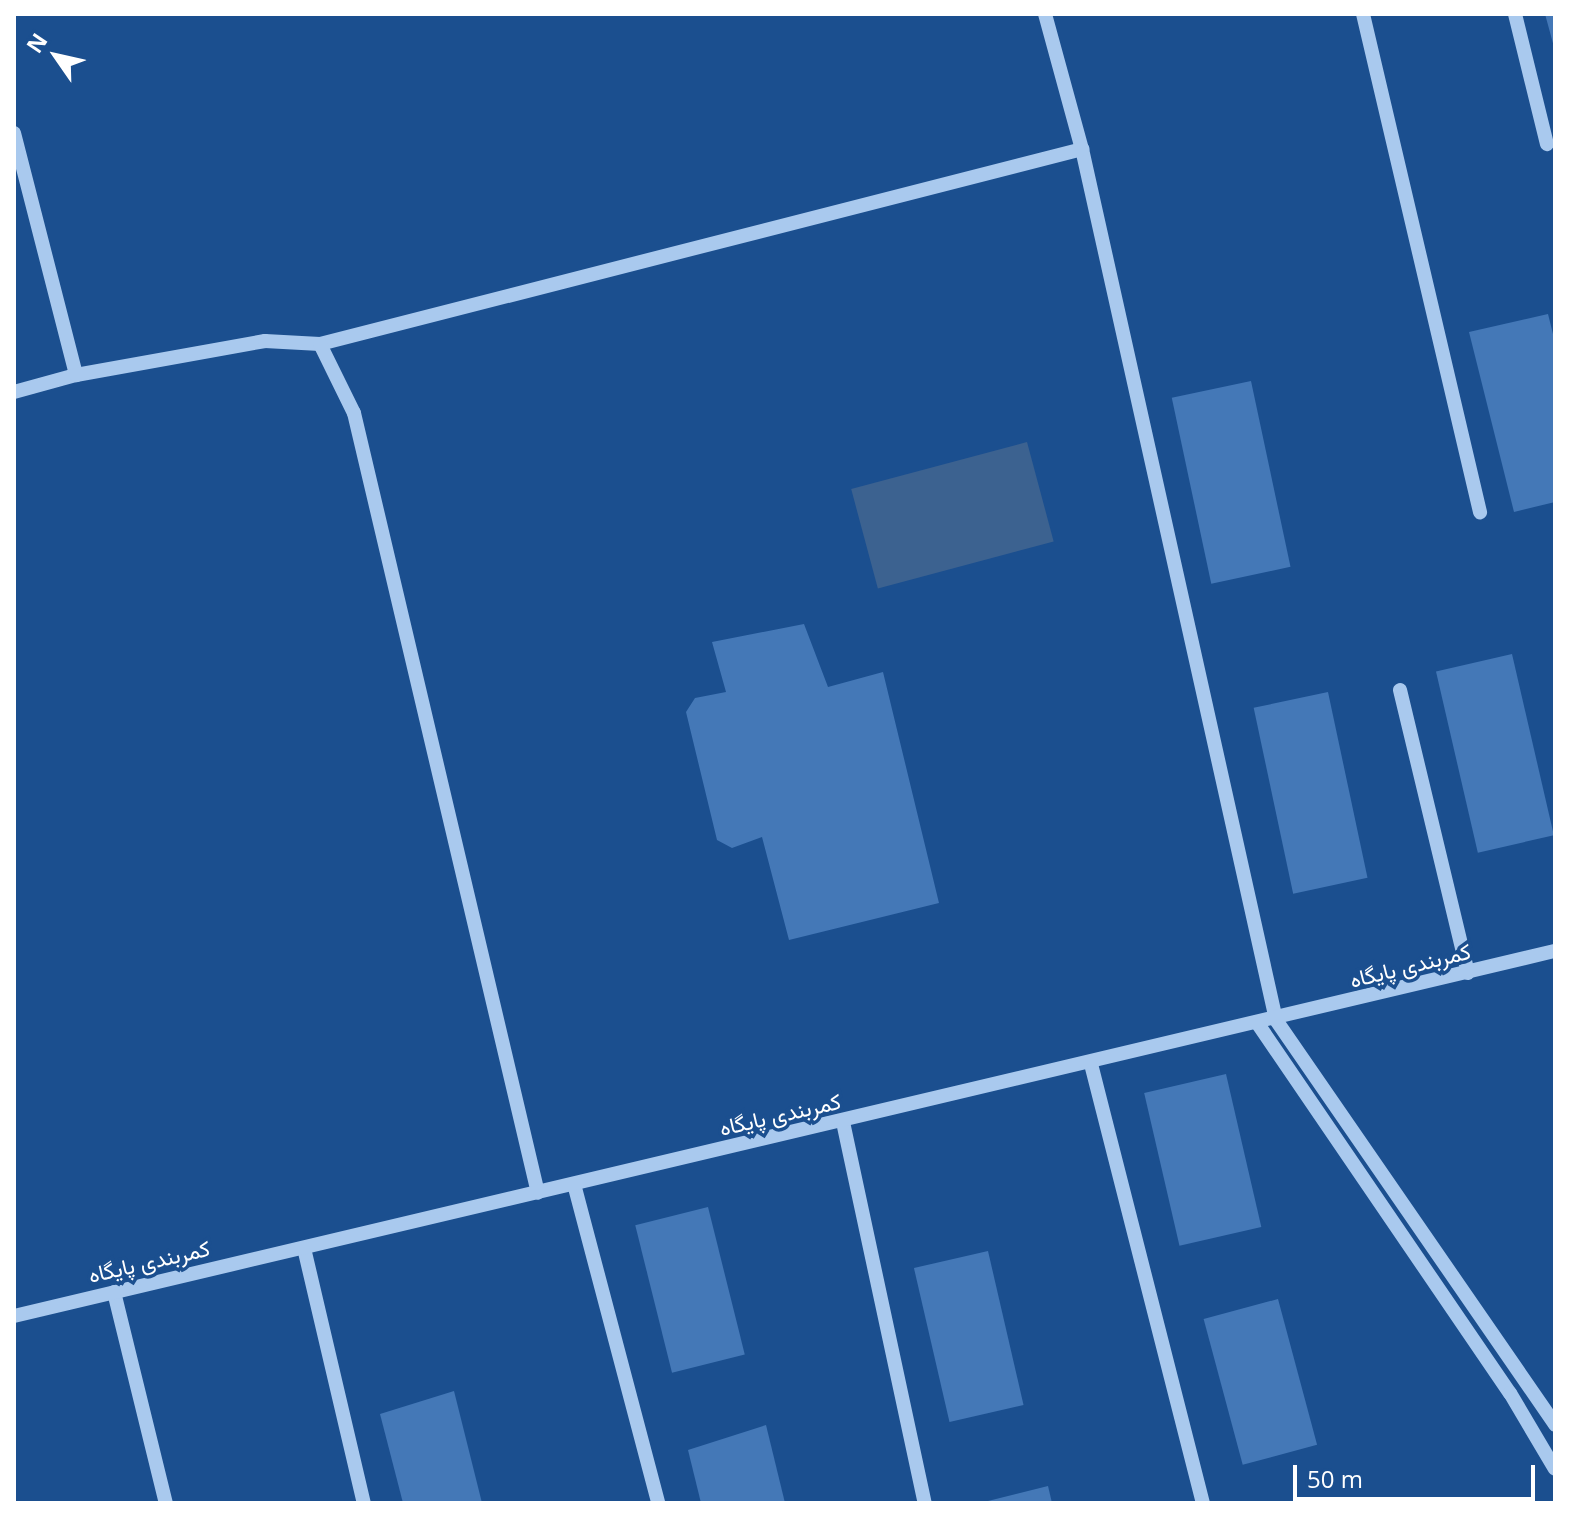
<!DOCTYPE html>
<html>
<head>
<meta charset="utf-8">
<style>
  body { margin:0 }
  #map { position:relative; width:1569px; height:1517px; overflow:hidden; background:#1b4f8f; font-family:"Open Sans",Vazirmatn,sans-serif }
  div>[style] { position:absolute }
  .water>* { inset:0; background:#3c6290; transform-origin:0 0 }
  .building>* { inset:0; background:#4478b7; transform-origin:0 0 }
  .minor>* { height:14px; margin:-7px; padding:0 7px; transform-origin:7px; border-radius:7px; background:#a9c9ee }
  span { translate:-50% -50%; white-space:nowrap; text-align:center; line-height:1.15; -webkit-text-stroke:7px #1b4f8f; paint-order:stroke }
  .street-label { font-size:22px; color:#fff }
  .frame { position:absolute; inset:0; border:16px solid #fff; pointer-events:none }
  .north { position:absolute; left:16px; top:16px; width:80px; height:80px; -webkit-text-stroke:6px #1b4f8f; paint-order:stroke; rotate:304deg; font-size:22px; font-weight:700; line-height:32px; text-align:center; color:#fff }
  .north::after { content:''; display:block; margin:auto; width:28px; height:36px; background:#fff; clip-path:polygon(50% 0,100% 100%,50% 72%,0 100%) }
  .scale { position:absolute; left:1293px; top:1465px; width:242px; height:36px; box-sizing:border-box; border:4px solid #fff; border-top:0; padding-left:10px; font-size:24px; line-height:28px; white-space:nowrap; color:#fff; -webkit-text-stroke:6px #1b4f8f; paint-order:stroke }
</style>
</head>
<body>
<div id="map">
  <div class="water">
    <div style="left:1027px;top:442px;width:103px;height:182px;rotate:75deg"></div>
  </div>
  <div class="building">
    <div style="clip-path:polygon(1545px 14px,1555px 14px,1555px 47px,1554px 47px)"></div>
    <div style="clip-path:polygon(1548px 314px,1555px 342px,1555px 502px,1514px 512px,1469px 332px)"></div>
    <div style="left:1251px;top:381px;width:190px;height:81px;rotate:78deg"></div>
    <div style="clip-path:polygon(804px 624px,828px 687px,883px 672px,939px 903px,789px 940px,762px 837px,732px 848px,717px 840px,686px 712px,695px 698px,726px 692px,712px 642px)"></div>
    <div style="left:1512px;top:654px;width:186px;height:78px;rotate:77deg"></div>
    <div style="left:1328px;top:692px;width:190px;height:76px;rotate:78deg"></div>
    <div style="left:1226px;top:1074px;width:157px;height:84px;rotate:77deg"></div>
    <div style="left:708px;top:1207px;width:152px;height:75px;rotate:76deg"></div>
    <div style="left:988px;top:1251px;width:158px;height:76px;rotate:77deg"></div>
    <div style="left:1278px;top:1299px;width:151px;height:77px;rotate:75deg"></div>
    <div style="clip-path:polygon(454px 1391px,482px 1503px,403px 1503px,380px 1414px)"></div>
    <div style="clip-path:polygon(766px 1425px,785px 1503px,701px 1503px,688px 1450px)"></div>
    <div style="clip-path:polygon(1048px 1486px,1052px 1503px,985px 1503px,984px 1502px)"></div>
  </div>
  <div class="minor">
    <div style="left:1045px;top:14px;width:140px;rotate:74.7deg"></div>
    <div style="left:1082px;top:149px;width:892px;rotate:77.44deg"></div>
    <div style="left:1276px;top:1020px;width:492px;rotate:55.4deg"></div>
    <div style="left:1363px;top:14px;width:512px;rotate:76.78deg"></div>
    <div style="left:1515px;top:14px;width:134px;rotate:76.2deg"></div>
    <div style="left:14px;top:133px;width:250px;rotate:75.6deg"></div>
    <div style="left:320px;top:344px;width:787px;rotate:-14.35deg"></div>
    <div style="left:14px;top:392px;width:64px;rotate:-15.3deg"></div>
    <div style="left:76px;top:375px;width:192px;rotate:-10.2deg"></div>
    <div style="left:265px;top:341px;width:55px;rotate:3.1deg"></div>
    <div style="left:320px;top:344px;width:77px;rotate:63.8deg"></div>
    <div style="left:354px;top:413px;width:801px;rotate:76.73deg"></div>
    <div style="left:1400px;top:690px;width:291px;rotate:76.5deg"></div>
    <div style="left:1258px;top:1024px;width:447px;rotate:55.7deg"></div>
    <div style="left:1510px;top:1393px;width:88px;rotate:59.4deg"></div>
    <div style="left:1091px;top:1064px;width:453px;rotate:75.7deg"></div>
    <div style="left:843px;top:1122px;width:390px;rotate:77.9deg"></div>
    <div style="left:574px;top:1184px;width:330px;rotate:75.2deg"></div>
    <div style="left:304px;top:1248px;width:262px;rotate:76.8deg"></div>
    <div style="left:114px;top:1292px;width:217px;rotate:76.2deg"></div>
    <div style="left:14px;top:1316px;width:1584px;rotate:-13.33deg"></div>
  </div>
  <div class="street-label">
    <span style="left:1410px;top:965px;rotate:-14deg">کمربندی پایگاه</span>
    <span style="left:780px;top:1114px;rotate:-13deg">کمربندی پایگاه</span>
    <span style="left:149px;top:1261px;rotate:-13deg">کمربندی پایگاه</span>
  </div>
  <div class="frame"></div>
  <div class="north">N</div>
  <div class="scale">50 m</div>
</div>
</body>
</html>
